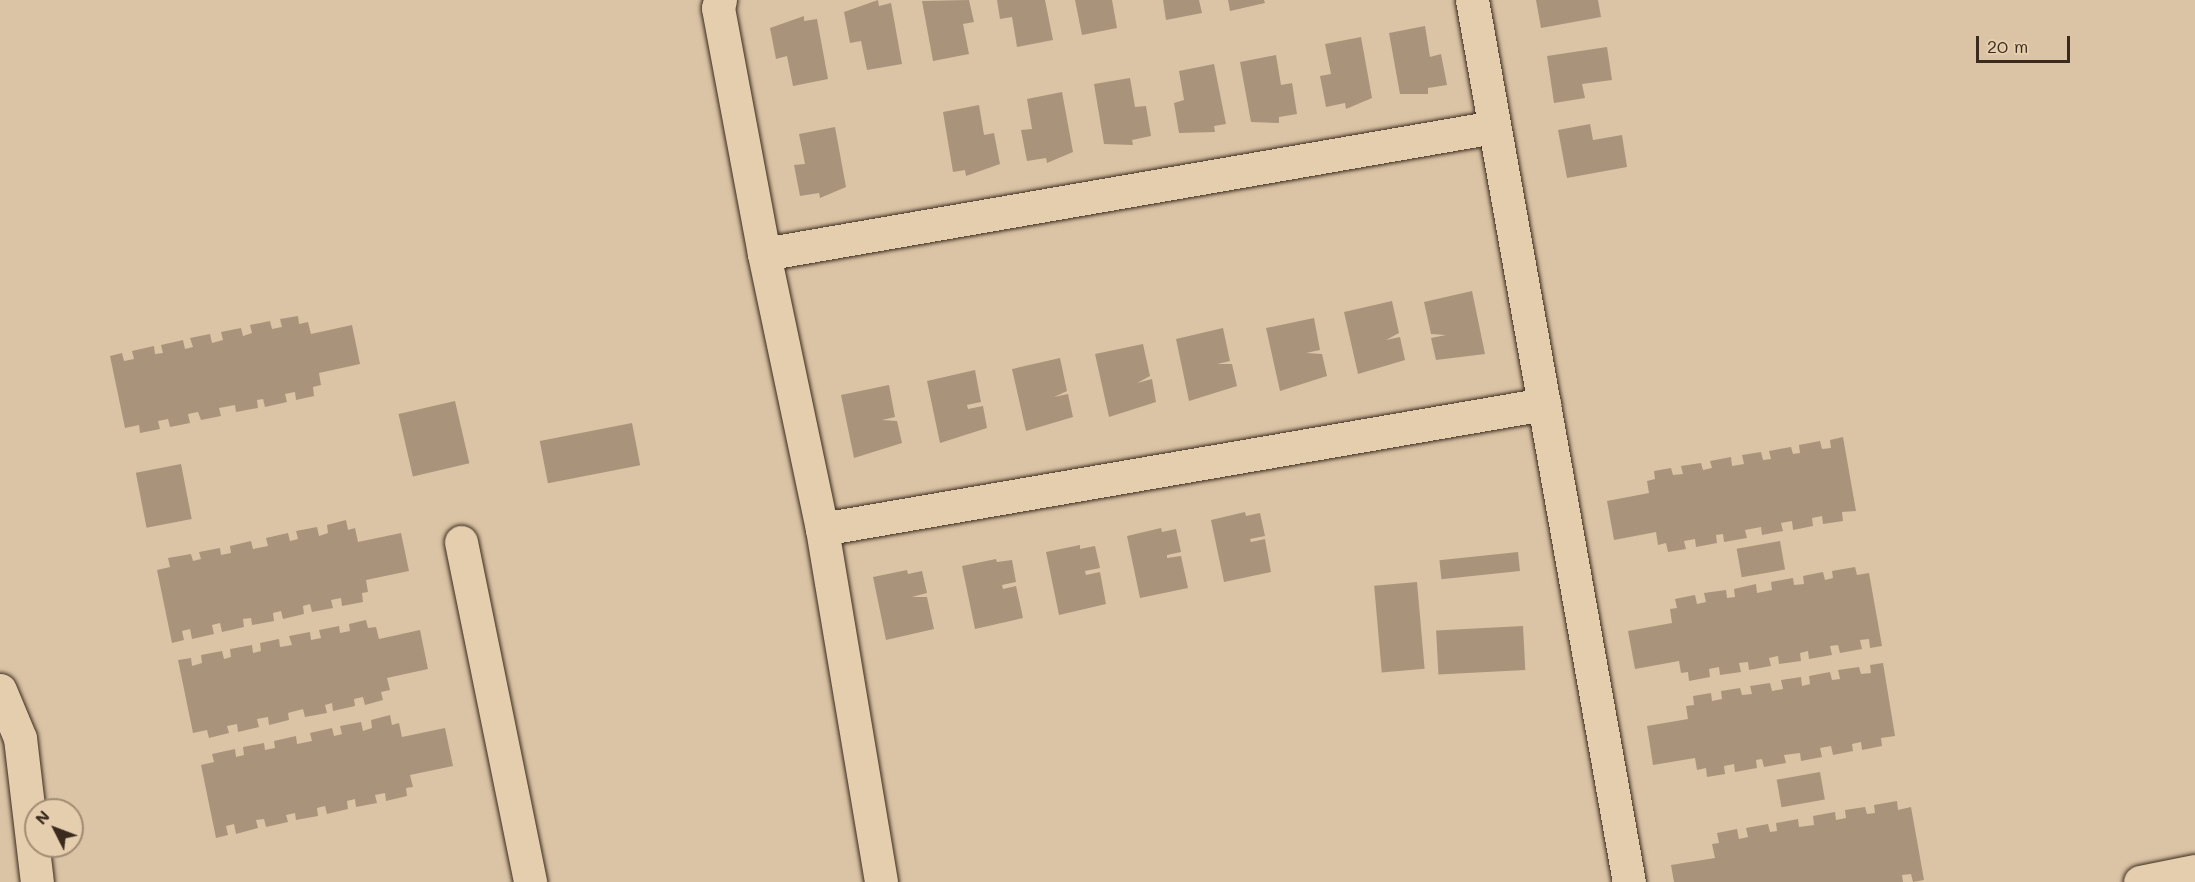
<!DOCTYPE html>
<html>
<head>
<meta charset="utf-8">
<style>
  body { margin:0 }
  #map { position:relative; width:2195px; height:882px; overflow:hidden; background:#dbc4a5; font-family:Mali,sans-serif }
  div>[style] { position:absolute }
  .building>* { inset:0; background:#a9947b; transform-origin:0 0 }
  .roads { filter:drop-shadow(0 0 2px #3b2a1e) drop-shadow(0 0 2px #3b2a1e) }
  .minor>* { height:33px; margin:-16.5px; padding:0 16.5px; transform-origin:16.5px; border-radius:16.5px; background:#e5ceae }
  span { translate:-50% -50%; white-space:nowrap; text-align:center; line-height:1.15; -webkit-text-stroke:4.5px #e5ceae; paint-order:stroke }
  .north { position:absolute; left:24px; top:798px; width:60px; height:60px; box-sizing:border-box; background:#e5ceae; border:2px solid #a18c74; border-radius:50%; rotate:312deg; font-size:16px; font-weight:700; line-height:24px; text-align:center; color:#3b2a1e }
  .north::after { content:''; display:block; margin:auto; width:21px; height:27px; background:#3b2a1e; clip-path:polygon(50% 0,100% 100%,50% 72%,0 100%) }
  .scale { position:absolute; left:1976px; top:36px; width:94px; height:27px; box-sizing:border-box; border:3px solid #3b2a1e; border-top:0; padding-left:8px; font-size:18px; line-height:21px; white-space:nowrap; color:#3b2a1e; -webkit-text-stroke:4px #e5ceae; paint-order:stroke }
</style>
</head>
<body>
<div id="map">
  <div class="building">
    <div style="clip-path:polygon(878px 0,879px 6px,891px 3px,902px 64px,867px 70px,861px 41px,850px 43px,844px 12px)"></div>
    <div style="clip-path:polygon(969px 0,974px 22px,963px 24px,969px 54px,933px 61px,922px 1px)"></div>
    <div style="clip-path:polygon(997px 0,1045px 0,1053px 40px,1017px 47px,1012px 17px,1000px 19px)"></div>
    <div style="clip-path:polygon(1075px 0,1112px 0,1117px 28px,1082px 35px)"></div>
    <div style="clip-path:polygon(1163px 0,1199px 0,1202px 13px,1166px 20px)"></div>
    <div style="clip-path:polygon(1228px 0,1264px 0,1265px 3px,1230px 11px)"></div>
    <div style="clip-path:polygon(1536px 0,1598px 0,1601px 17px,1541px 28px)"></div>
    <div style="clip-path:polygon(804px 16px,804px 21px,817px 19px,828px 79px,793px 86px,787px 56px,776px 59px,770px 28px)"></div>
    <div style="clip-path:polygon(1425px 26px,1430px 57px,1441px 54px,1447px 85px,1428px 88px,1428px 94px,1400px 94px,1389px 33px)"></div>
    <div style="clip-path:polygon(1361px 37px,1372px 98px,1346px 109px,1345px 103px,1326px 107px,1320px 76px,1331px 74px,1325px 44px)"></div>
    <div style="clip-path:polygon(1607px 47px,1612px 80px,1582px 84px,1585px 98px,1554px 103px,1547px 56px)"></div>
    <div style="clip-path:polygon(1276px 55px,1281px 85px,1292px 83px,1297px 114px,1279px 117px,1279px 123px,1251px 122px,1240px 62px)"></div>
    <div style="clip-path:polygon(1214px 64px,1226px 124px,1214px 126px,1215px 132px,1179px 133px,1174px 103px,1184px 100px,1179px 71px)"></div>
    <div style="clip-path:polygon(1130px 78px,1135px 107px,1146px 106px,1151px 136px,1132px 140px,1133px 145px,1104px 144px,1094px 84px)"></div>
    <div style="clip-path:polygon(1062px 92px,1073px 152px,1047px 163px,1046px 158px,1027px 161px,1021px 130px,1032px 129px,1027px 99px)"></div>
    <div style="clip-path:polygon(979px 105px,984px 135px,994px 133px,1000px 164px,966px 176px,965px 170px,953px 172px,943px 112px)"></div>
    <div style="clip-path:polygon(1590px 124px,1593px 140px,1622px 135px,1627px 167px,1567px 178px,1558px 130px)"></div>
    <div style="clip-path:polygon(835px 127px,846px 187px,820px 198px,819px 193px,800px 196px,794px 165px,805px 164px,799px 134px)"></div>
    <div style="clip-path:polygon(1472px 291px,1485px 354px,1436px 360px,1431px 338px,1446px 335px,1431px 334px,1424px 302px)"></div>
    <div style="clip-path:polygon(1392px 301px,1399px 333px,1386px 340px,1400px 337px,1405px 360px,1358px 374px,1344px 312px)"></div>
    <div style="clip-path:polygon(298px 316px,299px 324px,308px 322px,311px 334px,352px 325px,360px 364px,319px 373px,321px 385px,313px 387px,314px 396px,296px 400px,295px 392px,285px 394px,287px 402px,265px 407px,263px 399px,257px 400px,258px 408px,236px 412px,235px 405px,219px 408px,221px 416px,201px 420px,198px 412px,188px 414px,190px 423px,170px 427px,168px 419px,158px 421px,160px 429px,140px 433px,139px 425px,125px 428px,110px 356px,122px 353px,124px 361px,134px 359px,132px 351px,154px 346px,155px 354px,163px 353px,161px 345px,183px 340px,185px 349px,193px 347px,190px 338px,210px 334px,212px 343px,223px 340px,221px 332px,241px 328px,243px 336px,252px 333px,250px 325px,270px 321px,272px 329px,282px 327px,280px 319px)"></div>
    <div style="clip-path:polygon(1314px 318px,1320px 350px,1306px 353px,1322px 354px,1327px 376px,1280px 391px,1266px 328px)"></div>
    <div style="clip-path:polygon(1223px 328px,1230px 361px,1217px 364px,1232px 364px,1237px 386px,1189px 401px,1176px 339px)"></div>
    <div style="clip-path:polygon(1143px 344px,1150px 376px,1137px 383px,1152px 379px,1156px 402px,1109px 417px,1095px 354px)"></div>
    <div style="clip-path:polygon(1060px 358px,1067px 391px,1054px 397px,1068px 394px,1073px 417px,1026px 431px,1012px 369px)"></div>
    <div style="clip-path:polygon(975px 370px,981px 402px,967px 405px,968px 409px,983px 406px,987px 428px,940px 443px,927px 381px)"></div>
    <div style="clip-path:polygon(889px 385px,895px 417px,882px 420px,897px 421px,902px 443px,854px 458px,841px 395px)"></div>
    <div style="left:455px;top:401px;width:64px;height:58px;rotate:77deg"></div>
    <div style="left:632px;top:423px;width:43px;height:94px;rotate:79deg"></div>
    <div style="clip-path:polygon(1843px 437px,1856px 511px,1842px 512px,1843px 521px,1823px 524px,1822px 516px,1812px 518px,1813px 526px,1793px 530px,1792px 521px,1781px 523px,1783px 531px,1762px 535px,1761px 527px,1745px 530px,1747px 538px,1724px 542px,1723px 534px,1716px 535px,1717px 543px,1696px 547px,1695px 539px,1684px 541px,1686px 549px,1668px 552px,1666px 543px,1658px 545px,1656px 532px,1614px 540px,1607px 501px,1649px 493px,1647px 481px,1655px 479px,1654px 471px,1671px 468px,1673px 475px,1683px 474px,1681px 466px,1701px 463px,1703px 470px,1712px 468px,1710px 461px,1731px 457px,1732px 466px,1744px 464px,1742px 455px,1761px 452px,1763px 460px,1771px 459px,1769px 451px,1791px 447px,1793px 454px,1800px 453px,1799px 445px,1820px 441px,1822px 449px,1831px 448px,1830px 440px)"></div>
    <div style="left:181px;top:464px;width:56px;height:46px;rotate:79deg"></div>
    <div style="clip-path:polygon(1245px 512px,1246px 516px,1260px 513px,1265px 536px,1250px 539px,1251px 542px,1265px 539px,1271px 572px,1224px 582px,1211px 520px)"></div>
    <div style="clip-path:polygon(346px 520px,348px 530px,355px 528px,358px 542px,401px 533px,409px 571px,366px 580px,368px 592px,362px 593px,363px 602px,342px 606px,341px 598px,331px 600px,333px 608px,312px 612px,310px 604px,303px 606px,304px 614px,283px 619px,281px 611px,273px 613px,274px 621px,252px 625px,251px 618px,243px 619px,244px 627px,222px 632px,220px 623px,212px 625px,214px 634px,192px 639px,190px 629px,182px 631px,184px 640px,172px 643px,157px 570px,170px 567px,168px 558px,191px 554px,193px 561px,201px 559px,199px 552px,220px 548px,221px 555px,231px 553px,230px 546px,251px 541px,253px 549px,268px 546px,266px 538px,288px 533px,290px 541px,298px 539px,296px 531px,317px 527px,319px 536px,328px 533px,327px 525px)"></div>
    <div style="clip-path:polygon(1161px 528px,1162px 532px,1176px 529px,1181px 552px,1167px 555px,1167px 558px,1181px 556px,1188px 588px,1140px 598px,1127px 536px)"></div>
    <div style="left:1780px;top:541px;width:29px;height:44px;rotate:80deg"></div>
    <div style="clip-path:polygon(1080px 545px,1080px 549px,1095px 546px,1100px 568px,1085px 571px,1086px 575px,1100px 572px,1106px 604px,1059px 615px,1046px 552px)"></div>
    <div style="left:1518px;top:552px;width:19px;height:79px;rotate:84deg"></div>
    <div style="clip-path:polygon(996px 559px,997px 562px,1012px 560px,1016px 582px,1002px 585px,1003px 589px,1016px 586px,1023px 618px,975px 629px,962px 566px)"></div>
    <div style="clip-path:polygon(1855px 567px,1857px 575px,1869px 573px,1882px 646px,1870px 648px,1869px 639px,1860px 640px,1862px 649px,1840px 653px,1838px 645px,1830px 646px,1832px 655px,1809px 659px,1808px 651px,1800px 653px,1801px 661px,1779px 664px,1778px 656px,1769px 658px,1771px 666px,1749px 670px,1748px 662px,1739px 663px,1741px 672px,1720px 675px,1719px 667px,1709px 669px,1710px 677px,1689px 681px,1688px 672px,1681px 673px,1679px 661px,1635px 669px,1628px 631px,1672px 623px,1670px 609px,1677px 608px,1675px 599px,1695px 595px,1697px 604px,1706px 602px,1704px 593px,1726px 590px,1727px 598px,1735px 597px,1734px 589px,1756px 584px,1757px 593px,1772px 590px,1771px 582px,1793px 578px,1794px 585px,1804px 584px,1803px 576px,1823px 572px,1825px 580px,1833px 578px,1832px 571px)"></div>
    <div style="clip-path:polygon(907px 570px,908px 574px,922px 571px,927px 593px,912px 597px,927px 597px,934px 629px,886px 640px,873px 577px)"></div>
    <div style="left:1417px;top:582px;width:87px;height:43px;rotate:85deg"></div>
    <div style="clip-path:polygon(366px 620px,368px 628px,376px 627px,379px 639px,420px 630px,428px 669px,387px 678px,390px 690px,381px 692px,383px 700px,365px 705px,363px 697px,354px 699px,355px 706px,333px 711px,332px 703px,325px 705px,327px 713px,305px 717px,303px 709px,288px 713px,289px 720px,269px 725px,268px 717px,257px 719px,259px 727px,238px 732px,237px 724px,227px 726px,229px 733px,209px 738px,207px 730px,193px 733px,178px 660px,191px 658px,192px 666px,202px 663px,201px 655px,222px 651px,224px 659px,231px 657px,230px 649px,252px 645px,253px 653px,261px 651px,260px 643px,279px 639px,280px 647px,292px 645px,289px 636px,310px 632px,311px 640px,321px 638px,319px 630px,339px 626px,340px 633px,350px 631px,349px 624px)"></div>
    <div style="left:1523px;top:626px;width:44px;height:87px;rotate:87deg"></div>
    <div style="clip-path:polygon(1883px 663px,1895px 736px,1881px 738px,1882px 746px,1862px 750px,1861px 742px,1852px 744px,1853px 751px,1833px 755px,1831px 746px,1820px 748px,1822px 757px,1801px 761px,1800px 753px,1784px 755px,1786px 763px,1764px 767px,1762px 759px,1756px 760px,1757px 768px,1735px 772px,1734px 764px,1724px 766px,1725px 774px,1707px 777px,1706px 768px,1697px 770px,1695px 758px,1653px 765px,1647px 726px,1688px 719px,1686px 706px,1694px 705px,1693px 696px,1711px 693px,1712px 701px,1722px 699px,1721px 691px,1740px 688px,1742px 695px,1752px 694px,1750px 686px,1770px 683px,1772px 691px,1783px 689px,1781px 680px,1801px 677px,1802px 686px,1810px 684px,1809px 676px,1830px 672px,1832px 680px,1840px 679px,1838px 670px,1859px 667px,1861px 674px,1871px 673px,1870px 665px)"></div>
    <div style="clip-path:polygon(390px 715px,392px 725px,399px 723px,402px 737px,445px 728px,453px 766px,410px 775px,413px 787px,406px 788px,407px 796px,386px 801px,385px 793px,375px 795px,377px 803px,356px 807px,355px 799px,347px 801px,348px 809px,327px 814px,325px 806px,317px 808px,318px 816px,296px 820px,295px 813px,286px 815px,288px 822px,266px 827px,264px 819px,256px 820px,258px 828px,236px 834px,234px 824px,226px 826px,228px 835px,216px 838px,201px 765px,214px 762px,212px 754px,235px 749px,236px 757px,244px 755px,243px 747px,264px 743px,265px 750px,275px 748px,274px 741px,296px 736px,297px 744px,312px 741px,310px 733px,332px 728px,334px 736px,342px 734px,340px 726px,361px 722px,363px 731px,372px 728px,371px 720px)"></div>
    <div style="left:1820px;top:772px;width:28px;height:44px;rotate:80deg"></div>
    <div style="clip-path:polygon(1897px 801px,1898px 810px,1911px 807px,1924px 880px,1913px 882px,1911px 874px,1902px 875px,1903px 882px,1674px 882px,1671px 865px,1715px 858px,1712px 844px,1719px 843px,1717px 833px,1737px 829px,1739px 839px,1748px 837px,1746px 828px,1768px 824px,1770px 832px,1777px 831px,1776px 823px,1798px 819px,1799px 827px,1814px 825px,1813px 816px,1835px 812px,1836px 820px,1846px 818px,1845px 810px,1865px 807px,1867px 814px,1875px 813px,1874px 805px)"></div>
  </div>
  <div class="roads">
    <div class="minor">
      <div style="left:720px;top:0;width:8px;rotate:104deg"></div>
      <div style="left:718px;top:8px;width:250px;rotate:79.4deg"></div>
      <div style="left:764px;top:254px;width:281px;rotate:78.1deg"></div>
      <div style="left:822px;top:529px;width:358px;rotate:80.5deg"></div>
      <div style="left:1472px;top:0;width:896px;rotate:79.91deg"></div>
      <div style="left:764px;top:254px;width:741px;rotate:-9.87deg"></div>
      <div style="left:822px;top:529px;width:733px;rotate:-9.82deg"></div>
      <div style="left:461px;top:542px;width:347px;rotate:78.5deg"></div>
      <div style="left:0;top:690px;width:52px;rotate:67.4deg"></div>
      <div style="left:20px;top:738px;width:145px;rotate:83.3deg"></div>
      <div style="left:2140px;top:882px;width:56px;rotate:-11.3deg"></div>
    </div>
  </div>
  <div class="north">N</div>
  <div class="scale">20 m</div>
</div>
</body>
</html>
